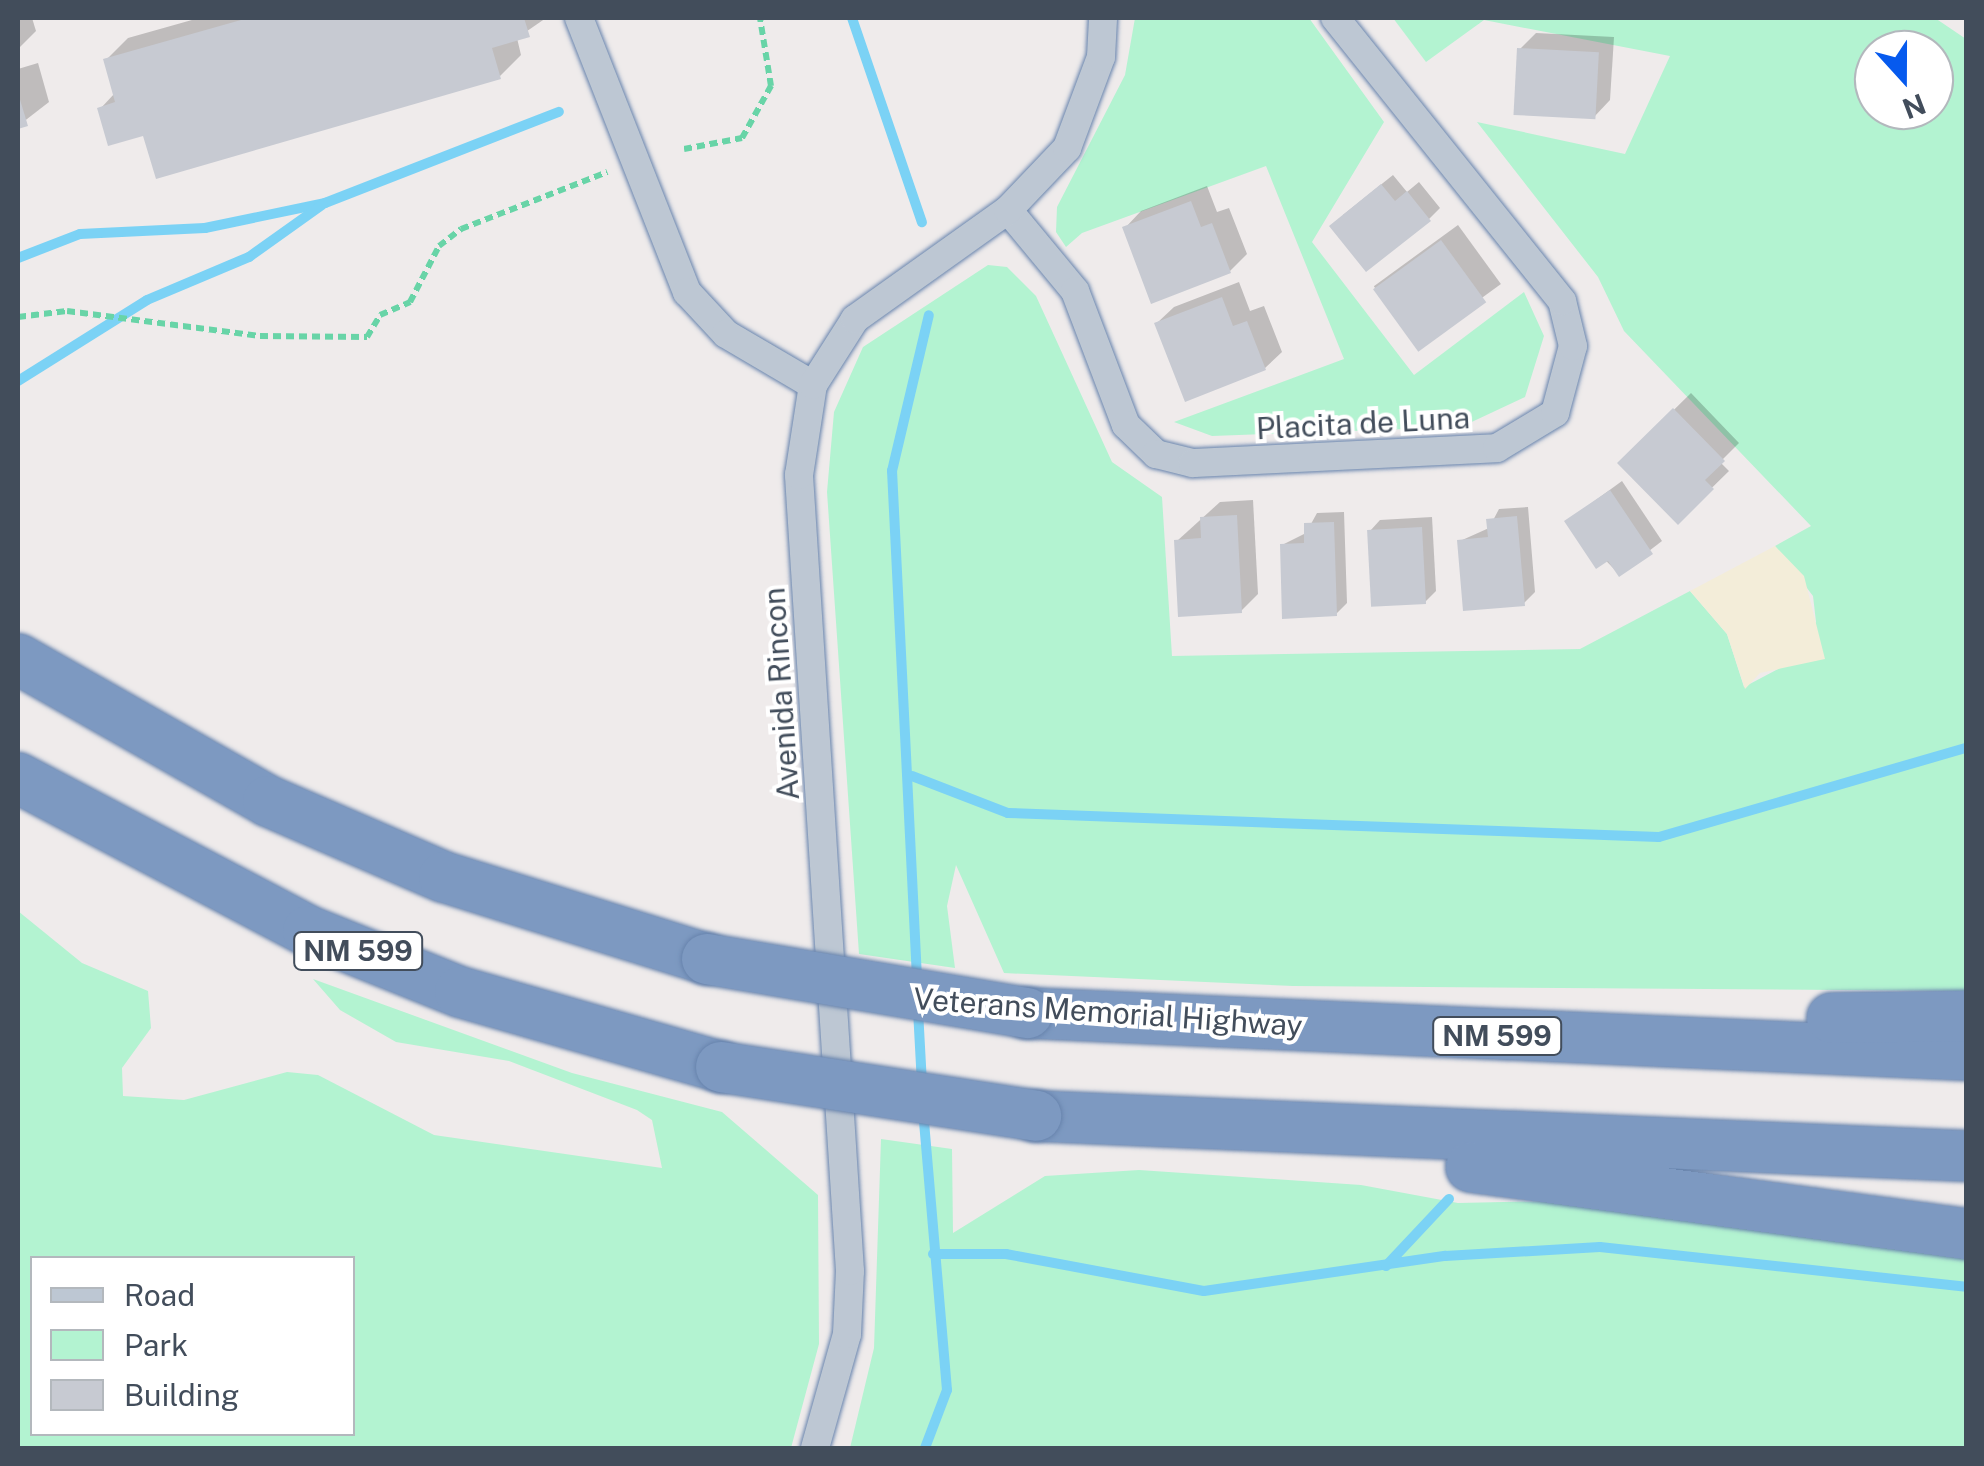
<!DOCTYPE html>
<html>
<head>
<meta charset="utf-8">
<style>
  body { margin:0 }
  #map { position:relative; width:1984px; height:1466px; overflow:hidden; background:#efebeb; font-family:"Public Sans",sans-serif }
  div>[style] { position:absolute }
  .green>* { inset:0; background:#b3f3d1 }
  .sand>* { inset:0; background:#f3edd9 }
  .shadow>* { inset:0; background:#0003; transform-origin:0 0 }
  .stream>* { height:10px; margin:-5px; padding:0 5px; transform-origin:5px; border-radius:5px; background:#7bd2f5 }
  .building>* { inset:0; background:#c7cad2; transform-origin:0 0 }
  .path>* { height:6px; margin-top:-3px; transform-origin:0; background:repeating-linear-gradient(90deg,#68d4a7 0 8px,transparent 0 13px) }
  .roads { filter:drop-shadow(0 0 2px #6884ad) drop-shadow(0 0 2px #6884ad) }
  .minor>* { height:28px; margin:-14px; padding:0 14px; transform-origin:14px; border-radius:14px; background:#bdc7d3 }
  .motorway>* { height:50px; margin:-25px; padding:0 25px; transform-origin:25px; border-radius:25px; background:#7d99c1 }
  .bridges { filter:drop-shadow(0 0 2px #6884ad) drop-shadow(0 0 2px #6884ad) }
  .motorway-bridge>* { height:50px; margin:-25px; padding:0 25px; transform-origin:25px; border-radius:25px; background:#7d99c1 }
  span { translate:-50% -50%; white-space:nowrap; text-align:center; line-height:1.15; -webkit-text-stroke:8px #fff; paint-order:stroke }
  .shield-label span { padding:2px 8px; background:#fff; border:2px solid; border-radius:8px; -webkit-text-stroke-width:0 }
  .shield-label { font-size:28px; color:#424d5b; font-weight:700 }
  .street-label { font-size:30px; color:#424d5b }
  .frame { position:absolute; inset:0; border:20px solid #424d5b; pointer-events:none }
  .legend { position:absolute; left:30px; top:1256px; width:325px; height:180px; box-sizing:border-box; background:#fff; border:2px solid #b3b8bd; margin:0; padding:12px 18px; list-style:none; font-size:30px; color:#424d5b }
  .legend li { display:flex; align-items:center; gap:20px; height:50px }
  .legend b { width:50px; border:2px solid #b3b8bd }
  .north { position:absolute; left:1854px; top:30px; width:100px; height:100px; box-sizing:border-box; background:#fff; border:2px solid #b3b8bd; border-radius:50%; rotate:159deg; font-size:28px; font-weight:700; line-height:40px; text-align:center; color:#424d5b }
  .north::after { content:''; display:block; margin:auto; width:35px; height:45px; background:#065aee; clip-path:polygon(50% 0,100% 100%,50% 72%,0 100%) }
</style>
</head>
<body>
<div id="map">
  <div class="green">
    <div style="clip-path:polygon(1135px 18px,1309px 18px,1384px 122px,1312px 242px,1414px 375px,1524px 292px,1544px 336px,1525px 397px,1461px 427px,1212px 436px,1174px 422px,1344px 359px,1266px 166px,1082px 233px,1066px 247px,1056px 232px,1057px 207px,1125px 75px)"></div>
    <div style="clip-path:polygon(evenodd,1393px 18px,1935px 18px,1966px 39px,1966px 991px,1293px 986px,1004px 973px,956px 865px,947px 906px,955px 968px,859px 954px,827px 492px,834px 412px,863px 347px,988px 265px,1007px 267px,1036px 296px,1112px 462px,1162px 497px,1172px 656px,1580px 649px,1690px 591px,1727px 634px,1744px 687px,1795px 660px,1816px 622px,1813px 596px,1775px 546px,1811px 526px,1624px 331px,1598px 277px,1477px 122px,1625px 154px,1670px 56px,1484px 20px,1426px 62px,1393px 18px,1874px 50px,1934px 50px,1934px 110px,1874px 110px,1874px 50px)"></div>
    <div style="clip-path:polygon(evenodd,18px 911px,82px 963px,148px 991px,151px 1028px,122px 1068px,123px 1096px,184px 1100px,287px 1072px,318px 1075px,434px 1135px,662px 1168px,652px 1120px,637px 1110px,509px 1061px,396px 1042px,340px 1010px,313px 979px,572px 1073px,722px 1112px,818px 1195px,819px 1344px,791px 1448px,18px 1448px,18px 911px,352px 1258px,352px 1434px,32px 1434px,32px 1258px,352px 1258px)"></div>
    <div style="clip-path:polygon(881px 1139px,952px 1149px,953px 1233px,1045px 1176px,1139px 1170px,1361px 1185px,1458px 1203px,1556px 1201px,1966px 1259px,1966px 1448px,850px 1448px,874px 1348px)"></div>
  </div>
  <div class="sand">
    <div style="clip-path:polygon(1775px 546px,1804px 576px,1825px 659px,1760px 673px,1745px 689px,1727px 634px,1690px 591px)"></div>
  </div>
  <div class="shadow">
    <div style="clip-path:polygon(18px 18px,32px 18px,36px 31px,18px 49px)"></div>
    <div style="clip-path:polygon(199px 18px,546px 18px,517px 38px,521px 55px,499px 77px,145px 133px,100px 109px,115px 93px,106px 60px,128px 38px)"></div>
    <div style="clip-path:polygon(1536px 33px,1614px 37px,1610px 100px,1594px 117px,1520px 49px)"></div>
    <div style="clip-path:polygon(38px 63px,49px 102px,18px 126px,18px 69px)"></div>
    <div style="clip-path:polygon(1393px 175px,1407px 192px,1419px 182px,1440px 208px,1429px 219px,1343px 215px)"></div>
    <div style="clip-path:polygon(1207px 186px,1217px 212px,1229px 208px,1247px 254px,1230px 271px,1125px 228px,1141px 211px)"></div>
    <div style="left:1458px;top:225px;width:73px;height:104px;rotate:54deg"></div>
    <div style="clip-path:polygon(1239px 282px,1250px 311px,1264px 306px,1282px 352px,1265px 368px,1157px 323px,1174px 307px)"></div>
    <div style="clip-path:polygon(1691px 393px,1739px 443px,1720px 462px,1729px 471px,1678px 521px,1620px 463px)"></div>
    <div style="clip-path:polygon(1622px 481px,1662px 541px,1619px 574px,1567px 521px)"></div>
    <div style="clip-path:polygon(1253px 500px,1258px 594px,1241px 611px,1177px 541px,1220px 502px)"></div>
    <div style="clip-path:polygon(1528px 507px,1535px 592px,1524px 603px,1460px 541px,1489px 528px,1499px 509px)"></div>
    <div style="clip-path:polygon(1344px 512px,1347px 603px,1336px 614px,1282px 545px,1306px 533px,1317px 513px)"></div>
    <div style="clip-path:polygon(1432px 517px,1436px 591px,1425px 602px,1370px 531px,1380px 520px)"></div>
  </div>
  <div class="stream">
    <div style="left:852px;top:18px;width:216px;rotate:71.1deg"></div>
    <div style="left:18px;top:258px;width:66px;rotate:-21.2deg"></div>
    <div style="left:80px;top:234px;width:125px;rotate:-2.7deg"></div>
    <div style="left:205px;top:228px;width:123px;rotate:-11.8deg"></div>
    <div style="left:325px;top:203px;width:251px;rotate:-21.3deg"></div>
    <div style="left:18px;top:381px;width:152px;rotate:-32.1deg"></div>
    <div style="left:147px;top:300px;width:111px;rotate:-22.9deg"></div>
    <div style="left:249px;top:257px;width:90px;rotate:-35.5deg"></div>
    <div style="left:912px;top:776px;width:103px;rotate:21.1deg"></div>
    <div style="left:1008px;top:813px;width:651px;rotate:2.11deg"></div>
    <div style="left:1659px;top:837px;width:320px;rotate:-16.2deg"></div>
    <div style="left:917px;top:978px;width:508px;rotate:-92.82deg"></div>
    <div style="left:892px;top:471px;width:160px;rotate:-76.7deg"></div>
    <div style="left:918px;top:1010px;width:73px;rotate:86.9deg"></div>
    <div style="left:923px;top:1110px;width:281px;rotate:85.1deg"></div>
    <div style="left:947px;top:1390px;width:62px;rotate:110.8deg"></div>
    <div style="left:933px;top:1254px;width:73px"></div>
    <div style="left:1006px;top:1254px;width:201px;rotate:10.6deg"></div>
    <div style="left:1204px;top:1291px;width:244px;rotate:-8.3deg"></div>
    <div style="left:1445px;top:1256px;width:155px;rotate:-3.3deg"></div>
    <div style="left:1600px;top:1247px;width:368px;rotate:6.2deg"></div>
    <div style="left:1386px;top:1266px;width:92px;rotate:-46.8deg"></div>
  </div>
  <div class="building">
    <div style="clip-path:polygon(248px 18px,524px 18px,530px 37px,492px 48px,501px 79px,156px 179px,143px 136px,108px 146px,97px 108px,115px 102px,103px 59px)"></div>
    <div style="left:1517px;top:48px;width:82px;height:67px;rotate:3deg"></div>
    <div style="clip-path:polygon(18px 93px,28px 126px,18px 129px)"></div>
    <div style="clip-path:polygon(1381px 184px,1395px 201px,1407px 191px,1431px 221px,1366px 272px,1329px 226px)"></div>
    <div style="clip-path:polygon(1191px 201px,1201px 227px,1212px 223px,1231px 273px,1151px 304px,1122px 227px)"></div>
    <div style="left:1441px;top:240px;width:77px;height:84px;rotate:54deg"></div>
    <div style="clip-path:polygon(1222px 297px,1233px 326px,1247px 321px,1266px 370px,1185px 402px,1154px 323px)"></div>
    <div style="clip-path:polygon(1673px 408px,1725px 461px,1705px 480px,1714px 489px,1678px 525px,1617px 463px)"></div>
    <div style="clip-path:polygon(1610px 490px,1653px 554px,1619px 577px,1608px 561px,1596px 569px,1564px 521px)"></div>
    <div style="clip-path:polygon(1237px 515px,1242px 613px,1178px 617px,1174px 540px,1201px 538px,1200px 517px)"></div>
    <div style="clip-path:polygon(1517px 516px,1525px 606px,1463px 611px,1457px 540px,1488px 537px,1486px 519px)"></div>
    <div style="clip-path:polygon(1334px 522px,1337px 616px,1282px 619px,1280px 544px,1304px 543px,1304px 523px)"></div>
    <div style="left:1422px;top:527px;width:77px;height:55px;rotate:87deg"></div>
  </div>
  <div class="path">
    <div style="left:684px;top:149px;width:59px;rotate:-10.7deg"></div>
    <div style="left:742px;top:138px;width:60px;rotate:-60.9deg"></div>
    <div style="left:771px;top:86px;width:69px;rotate:-99.2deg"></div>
    <div style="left:18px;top:317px;width:49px;rotate:-7deg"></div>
    <div style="left:67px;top:311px;width:195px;rotate:7.4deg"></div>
    <div style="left:260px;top:336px;width:107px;rotate:0.5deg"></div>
    <div style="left:367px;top:337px;width:26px;rotate:-59deg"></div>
    <div style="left:380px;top:315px;width:33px;rotate:-23deg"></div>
    <div style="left:410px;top:302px;width:63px;rotate:-62.6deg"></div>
    <div style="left:439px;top:246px;width:28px;rotate:-38deg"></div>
    <div style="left:461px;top:229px;width:157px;rotate:-21.3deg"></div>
  </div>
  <div class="roads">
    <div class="minor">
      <div style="left:579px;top:18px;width:295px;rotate:68.5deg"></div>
      <div style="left:687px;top:292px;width:57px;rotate:47.1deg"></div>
      <div style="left:726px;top:334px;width:101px;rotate:30.4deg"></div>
      <div style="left:1008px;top:210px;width:105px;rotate:50.4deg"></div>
      <div style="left:1075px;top:291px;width:143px;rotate:69.2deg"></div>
      <div style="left:1126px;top:425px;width:42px;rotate:44deg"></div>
      <div style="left:1156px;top:454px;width:38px;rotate:14deg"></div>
      <div style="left:1193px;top:463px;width:304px;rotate:-2.8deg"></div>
      <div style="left:1497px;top:448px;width:68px;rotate:-31.1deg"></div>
      <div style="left:1555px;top:413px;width:69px;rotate:-75deg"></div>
      <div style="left:1573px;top:346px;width:46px;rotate:-103.7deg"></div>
      <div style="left:1562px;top:301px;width:363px;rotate:-128.7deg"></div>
      <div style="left:815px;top:1448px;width:118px;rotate:-74.3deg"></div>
      <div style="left:847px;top:1334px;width:63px;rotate:-87.3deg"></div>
      <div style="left:850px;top:1271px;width:798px;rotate:-93.67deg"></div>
      <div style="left:799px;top:475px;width:91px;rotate:-81.2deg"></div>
      <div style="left:813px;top:385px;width:78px;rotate:-57.5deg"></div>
      <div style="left:855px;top:319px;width:188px;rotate:-35.5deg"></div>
      <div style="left:1008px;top:210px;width:86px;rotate:-46.4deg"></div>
      <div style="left:1067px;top:148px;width:97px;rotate:-69.5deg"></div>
      <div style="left:1101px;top:57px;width:39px;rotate:-87deg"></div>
    </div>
    <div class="motorway">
      <div style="left:18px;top:659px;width:288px;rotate:29.6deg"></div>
      <div style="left:268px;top:801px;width:192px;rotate:23.4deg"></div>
      <div style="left:444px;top:877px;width:275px;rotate:17.3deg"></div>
      <div style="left:18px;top:778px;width:328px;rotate:27.8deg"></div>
      <div style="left:308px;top:931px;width:164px;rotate:21.9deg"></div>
      <div style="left:460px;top:992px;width:272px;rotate:16deg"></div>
      <div style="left:1027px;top:1013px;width:940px;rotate:2.56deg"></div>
      <div style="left:1832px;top:1018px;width:134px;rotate:-0.9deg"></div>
      <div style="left:1036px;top:1116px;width:931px;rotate:2.46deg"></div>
      <div style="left:1471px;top:1167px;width:500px;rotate:7.7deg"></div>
    </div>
  </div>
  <div class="bridges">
    <div class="motorway-bridge">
      <div style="left:707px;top:959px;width:325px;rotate:9.6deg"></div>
      <div style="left:721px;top:1067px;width:319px;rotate:8.8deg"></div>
    </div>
  </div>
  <div class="shield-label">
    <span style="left:358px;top:951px">NM 599</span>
    <span style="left:1497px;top:1036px">NM 599</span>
  </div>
  <div class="street-label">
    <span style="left:1363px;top:423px;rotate:-3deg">Placita de Luna</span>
    <span style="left:781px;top:694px;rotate:-94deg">Avenida Rincon</span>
    <span style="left:1108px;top:1012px;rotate:4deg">Veterans Memorial Highway</span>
  </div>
  <div class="frame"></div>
  <ul class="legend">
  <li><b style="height:12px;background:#bdc7d3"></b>Road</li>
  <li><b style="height:28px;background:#b3f3d1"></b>Park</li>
  <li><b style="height:28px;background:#c7cad2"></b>Building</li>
  </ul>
  <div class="north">N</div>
</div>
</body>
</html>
